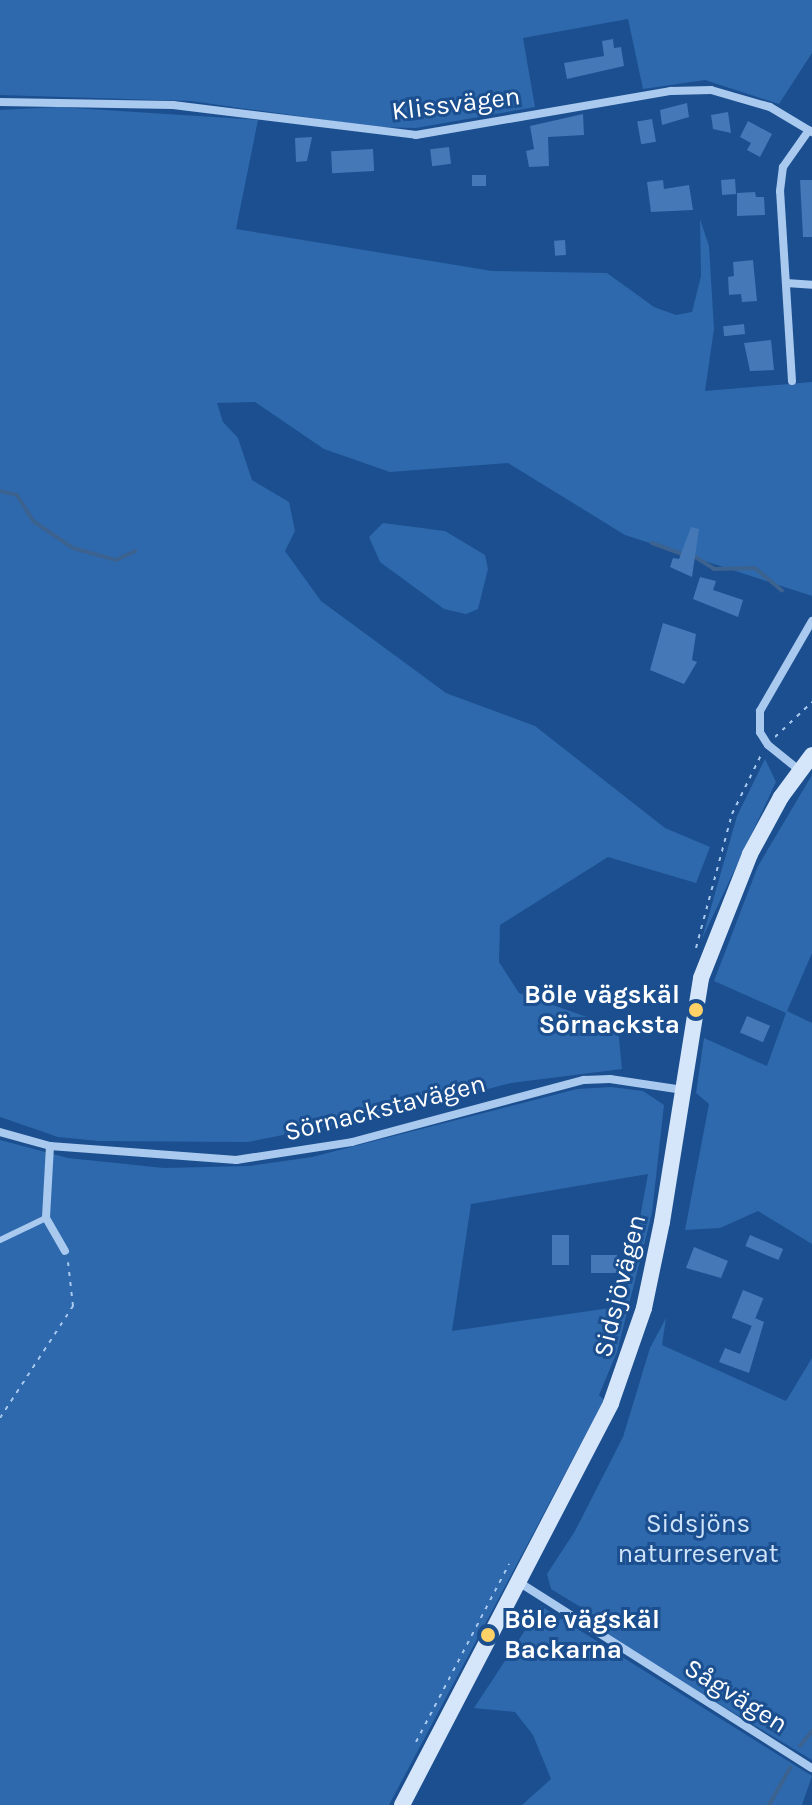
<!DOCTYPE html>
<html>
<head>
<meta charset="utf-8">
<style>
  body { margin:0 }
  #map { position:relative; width:812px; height:1805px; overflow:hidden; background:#1b4f8f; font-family:Karla,sans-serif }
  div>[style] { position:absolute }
  .green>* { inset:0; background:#2e69ad }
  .stream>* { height:4px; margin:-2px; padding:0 2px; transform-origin:2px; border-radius:2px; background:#3c6290 }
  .building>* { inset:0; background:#4478b7; transform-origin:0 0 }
  .path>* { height:2px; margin-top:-1px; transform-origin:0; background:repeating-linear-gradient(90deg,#a9c9ee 0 4px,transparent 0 10px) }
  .service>* { height:6px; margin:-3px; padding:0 3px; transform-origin:3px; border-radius:3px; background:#a9c9ee }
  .minor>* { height:8px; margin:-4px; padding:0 4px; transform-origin:4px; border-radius:4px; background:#a9c9ee }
  .secondary>* { height:16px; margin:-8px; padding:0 8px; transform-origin:8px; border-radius:8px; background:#d6e6fa }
  .dots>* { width:22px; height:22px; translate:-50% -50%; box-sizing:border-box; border:4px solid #1b4f8f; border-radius:50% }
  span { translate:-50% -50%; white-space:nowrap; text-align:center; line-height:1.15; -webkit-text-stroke:6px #1b4f8f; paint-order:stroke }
  .street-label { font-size:26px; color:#fff }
  .poi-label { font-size:26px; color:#fff; font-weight:700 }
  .right { translate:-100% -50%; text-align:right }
  .left { translate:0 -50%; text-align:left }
  .park-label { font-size:26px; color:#cfe3fa }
</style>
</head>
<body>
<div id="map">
  <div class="green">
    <div style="clip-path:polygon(0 0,812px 0,812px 53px,779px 104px,705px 80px,643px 89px,628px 19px,523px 38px,535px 107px,416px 128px,376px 127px,191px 101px,0 95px)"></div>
    <div style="clip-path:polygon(58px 107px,258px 120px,236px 229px,492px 271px,607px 273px,654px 307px,676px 315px,692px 312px,701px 276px,700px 219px,709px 246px,714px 329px,705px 391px,812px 382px,812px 596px,625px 535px,508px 463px,390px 472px,324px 449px,255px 402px,217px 403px,223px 422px,238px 438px,252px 480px,289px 502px,295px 531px,285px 551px,321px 601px,446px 693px,535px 726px,665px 828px,710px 847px,696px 883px,608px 857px,500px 925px,499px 962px,519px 993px,618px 1028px,622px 1069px,511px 1083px,399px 1112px,248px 1142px,98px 1141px,58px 1137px,0 1117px,0 110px)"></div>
    <div style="clip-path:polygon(383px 523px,445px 531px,485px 555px,488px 569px,478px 609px,466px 614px,444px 609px,380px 562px,369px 537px)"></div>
    <div style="clip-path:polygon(765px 759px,776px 782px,702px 939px,737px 816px)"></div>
    <div style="clip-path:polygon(812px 775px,812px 953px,787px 1011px,812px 1023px,812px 1244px,758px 1211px,720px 1228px,685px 1230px,709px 1104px,696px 1093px,704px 1038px,767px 1066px,786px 1013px,714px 981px,758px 866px)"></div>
    <div style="clip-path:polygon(evenodd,611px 1087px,643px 1091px,664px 1105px,652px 1213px,617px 1352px,599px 1395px,604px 1400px,389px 1805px,0 1805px,0 1140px,68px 1158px,164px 1168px,249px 1166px,312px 1157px,577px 1089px,611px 1087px,648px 1174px,624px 1306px,452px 1331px,471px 1204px,648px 1174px)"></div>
    <div style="clip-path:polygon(666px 1318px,662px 1345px,786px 1401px,812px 1358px,812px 1760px,608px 1637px,602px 1620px,551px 1589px,547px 1574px,575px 1531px,623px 1437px,650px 1348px)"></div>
    <div style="clip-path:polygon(541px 1606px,812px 1776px,802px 1805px,522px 1805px,551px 1779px,533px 1735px,515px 1712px,474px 1708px)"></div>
  </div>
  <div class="stream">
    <div style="left:0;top:491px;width:17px;rotate:13deg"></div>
    <div style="left:17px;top:495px;width:31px;rotate:58deg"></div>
    <div style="left:33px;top:521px;width:48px;rotate:34deg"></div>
    <div style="left:73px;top:548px;width:45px;rotate:15.6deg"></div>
    <div style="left:116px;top:560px;width:21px;rotate:-25deg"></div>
    <div style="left:652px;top:543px;width:33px;rotate:20deg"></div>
    <div style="left:692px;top:555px;width:26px;rotate:32deg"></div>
    <div style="left:714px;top:569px;width:41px;rotate:-1.4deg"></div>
    <div style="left:755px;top:568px;width:35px;rotate:40deg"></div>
    <div style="left:800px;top:1746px;width:19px;rotate:-51deg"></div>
    <div style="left:769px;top:1805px;width:43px;rotate:-60.4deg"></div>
  </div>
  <div class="building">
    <div style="clip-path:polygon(613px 39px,614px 48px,621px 47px,624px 66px,567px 79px,564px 63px,604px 56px,602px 41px)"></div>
    <div style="clip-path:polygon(687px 103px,689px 117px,662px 125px,660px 110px)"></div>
    <div style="clip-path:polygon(728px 112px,731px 133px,713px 129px,711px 115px)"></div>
    <div style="clip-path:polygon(583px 114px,584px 135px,548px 137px,549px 166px,529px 167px,526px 151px,534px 149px,530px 126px)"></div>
    <div style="left:652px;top:119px;width:23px;height:15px;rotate:80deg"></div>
    <div style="clip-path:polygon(748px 121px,772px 134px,760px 157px,747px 150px,751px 143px,740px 137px)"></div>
    <div style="clip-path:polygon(312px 137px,307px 161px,296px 162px,295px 138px)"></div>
    <div style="left:449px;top:147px;width:17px;height:19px;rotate:83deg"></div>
    <div style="left:373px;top:149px;width:22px;height:42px;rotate:87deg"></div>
    <div style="left:472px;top:175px;width:14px;height:11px"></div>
    <div style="left:735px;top:179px;width:15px;height:14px;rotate:86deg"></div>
    <div style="clip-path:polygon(663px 180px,664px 189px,689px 185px,693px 210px,651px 212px,647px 182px)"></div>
    <div style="clip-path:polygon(800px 180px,812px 180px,812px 237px,803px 237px)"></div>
    <div style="clip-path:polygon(755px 192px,756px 197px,764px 197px,765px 215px,737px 216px,737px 193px)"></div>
    <div style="left:565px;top:240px;width:15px;height:11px;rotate:86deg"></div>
    <div style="clip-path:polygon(753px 260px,757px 301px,742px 302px,741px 294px,729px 295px,728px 277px,734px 276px,733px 262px)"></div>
    <div style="left:744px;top:324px;width:10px;height:21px;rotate:84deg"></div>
    <div style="clip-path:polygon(771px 340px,774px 370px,750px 371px,744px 343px)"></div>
    <div style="clip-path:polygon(691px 527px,699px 529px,692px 577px,670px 567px,673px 558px,679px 559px)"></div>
    <div style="clip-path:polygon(700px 577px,716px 581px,713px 590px,743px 600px,738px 617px,693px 599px)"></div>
    <div style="clip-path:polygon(663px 623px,696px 634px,692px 660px,697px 662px,684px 684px,650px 670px)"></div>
    <div style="left:747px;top:1016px;width:25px;height:18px;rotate:23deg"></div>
    <div style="left:552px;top:1235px;width:17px;height:30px"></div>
    <div style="left:750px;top:1235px;width:36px;height:12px;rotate:23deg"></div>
    <div style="clip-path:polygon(694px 1247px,728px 1261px,721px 1278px,686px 1268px)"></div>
    <div style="left:591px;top:1255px;width:26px;height:18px"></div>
    <div style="left:743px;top:1290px;width:22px;height:30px;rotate:22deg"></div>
    <div style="clip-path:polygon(755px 1318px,764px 1322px,749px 1373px,719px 1362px,725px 1348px,740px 1354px)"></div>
  </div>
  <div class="path">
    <div style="left:775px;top:737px;width:51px;rotate:-43.4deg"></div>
    <div style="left:696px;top:948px;width:139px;rotate:-75deg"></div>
    <div style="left:732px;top:814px;width:66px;rotate:-63.8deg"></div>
    <div style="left:0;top:1418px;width:134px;rotate:-56.9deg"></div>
    <div style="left:73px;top:1306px;width:44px;rotate:-96.5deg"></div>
    <div style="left:416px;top:1742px;width:201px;rotate:-62.4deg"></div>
  </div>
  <div class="service">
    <div style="left:0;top:1240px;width:51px;rotate:-25.6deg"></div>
  </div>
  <div class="minor">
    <div style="left:0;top:102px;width:173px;rotate:1deg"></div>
    <div style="left:173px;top:105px;width:245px;rotate:7deg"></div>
    <div style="left:416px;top:135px;width:259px;rotate:-9.8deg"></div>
    <div style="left:671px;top:91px;width:40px;rotate:-1.4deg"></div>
    <div style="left:711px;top:90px;width:61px;rotate:16.1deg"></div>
    <div style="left:770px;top:107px;width:49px;rotate:30.8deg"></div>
    <div style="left:786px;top:283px;width:26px;rotate:4deg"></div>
    <div style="left:792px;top:381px;width:190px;rotate:-93.6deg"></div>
    <div style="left:780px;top:191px;width:24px;rotate:-83deg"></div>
    <div style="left:783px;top:167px;width:45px;rotate:-54.9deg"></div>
    <div style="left:799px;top:770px;width:40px;rotate:-141deg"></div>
    <div style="left:768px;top:745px;width:15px;rotate:-122deg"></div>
    <div style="left:760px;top:732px;width:21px;rotate:-90deg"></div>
    <div style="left:760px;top:711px;width:104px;rotate:-60deg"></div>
    <div style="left:0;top:1132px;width:52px;rotate:15.6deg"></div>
    <div style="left:50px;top:1146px;width:187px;rotate:4.3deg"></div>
    <div style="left:236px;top:1160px;width:117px;rotate:-8.8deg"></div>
    <div style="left:352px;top:1142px;width:240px;rotate:-15deg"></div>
    <div style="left:584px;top:1080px;width:26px;rotate:-2deg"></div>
    <div style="left:610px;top:1079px;width:74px;rotate:8.6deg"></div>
    <div style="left:50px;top:1146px;width:72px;rotate:93.2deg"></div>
    <div style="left:46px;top:1218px;width:38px;rotate:60deg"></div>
    <div style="left:517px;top:1581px;width:349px;rotate:32.4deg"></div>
  </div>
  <div class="secondary">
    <div style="left:402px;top:1805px;width:453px;rotate:-62.5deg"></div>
    <div style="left:611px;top:1403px;width:101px;rotate:-70.8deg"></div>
    <div style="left:644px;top:1308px;width:88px;rotate:-78.2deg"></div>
    <div style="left:662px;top:1222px;width:247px;rotate:-80.9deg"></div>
    <div style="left:701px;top:978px;width:133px;rotate:-68.4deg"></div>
    <div style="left:750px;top:854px;width:65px;rotate:-61.5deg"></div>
    <div style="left:781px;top:797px;width:52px;rotate:-53.6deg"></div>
  </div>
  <div class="dots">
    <div style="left:696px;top:1010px;background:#ffd166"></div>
    <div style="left:488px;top:1635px;background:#ffd166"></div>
  </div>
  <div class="street-label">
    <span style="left:456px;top:104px;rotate:-7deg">Klissvägen</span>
    <span style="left:385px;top:1108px;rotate:-14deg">Sörnackstavägen</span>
    <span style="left:620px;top:1286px;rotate:-76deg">Sidsjövägen</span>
    <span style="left:736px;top:1696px;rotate:32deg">Sågvägen</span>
  </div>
  <div class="poi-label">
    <span class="right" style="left:680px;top:1010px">Böle vägskäl<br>Sörnacksta</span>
    <span class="left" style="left:504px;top:1635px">Böle vägskäl<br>Backarna</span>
  </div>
  <div class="park-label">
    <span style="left:698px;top:1539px">Sidsjöns<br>naturreservat</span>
  </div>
</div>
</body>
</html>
